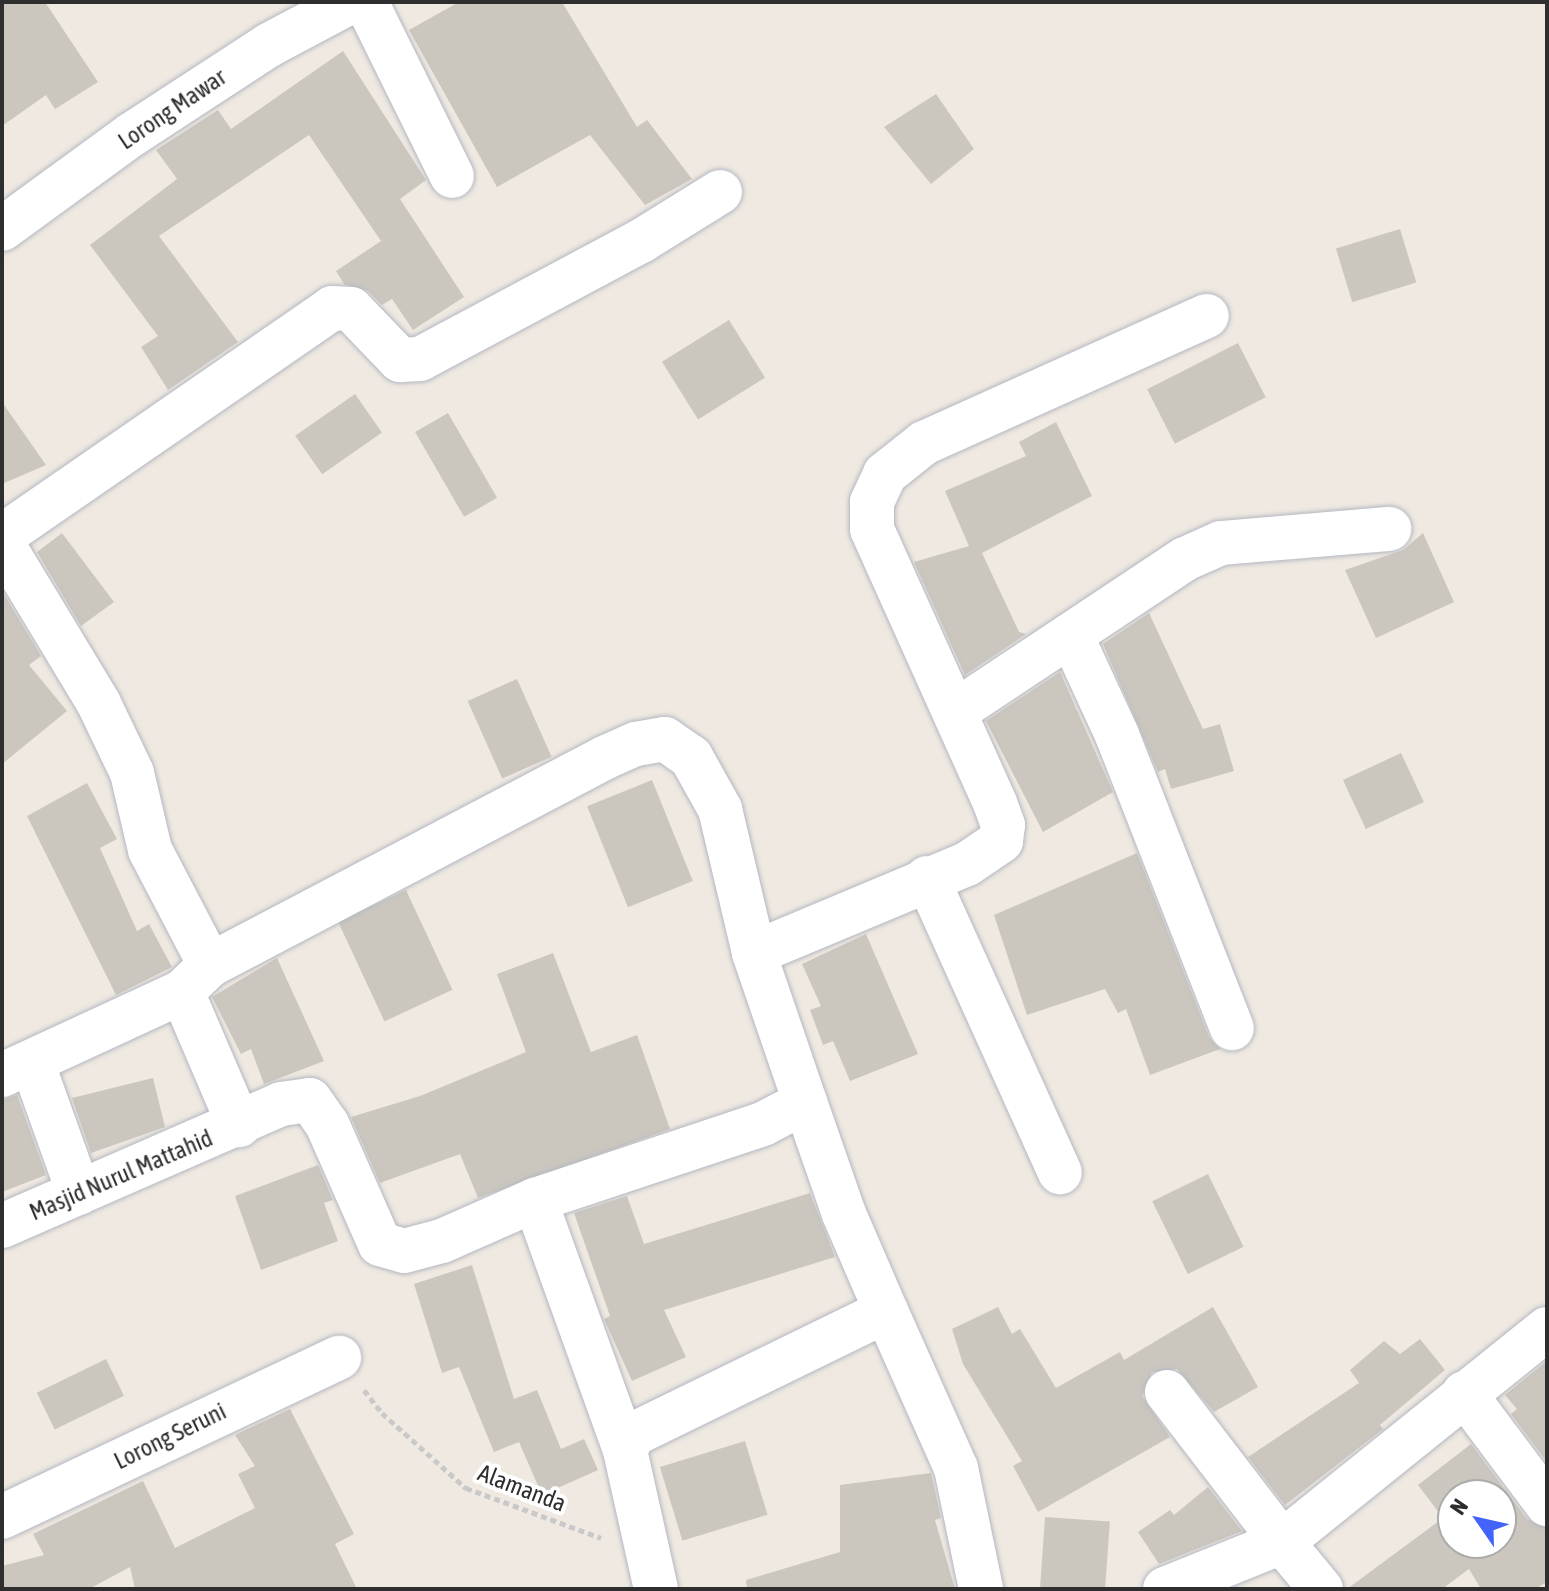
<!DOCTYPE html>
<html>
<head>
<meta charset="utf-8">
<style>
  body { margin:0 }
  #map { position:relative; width:1549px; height:1591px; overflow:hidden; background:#efe9e1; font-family:"Asap Condensed",sans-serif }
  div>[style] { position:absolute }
  .building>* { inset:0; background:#cbc7bf; transform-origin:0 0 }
  .path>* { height:5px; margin-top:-2.5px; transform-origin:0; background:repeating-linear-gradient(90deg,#c9c9c9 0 6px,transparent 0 10px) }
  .roads { filter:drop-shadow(0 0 2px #b4b7c1) drop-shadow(0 0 2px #b4b7c1) }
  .street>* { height:44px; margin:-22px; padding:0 22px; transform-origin:22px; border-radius:22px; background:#fff }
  span { translate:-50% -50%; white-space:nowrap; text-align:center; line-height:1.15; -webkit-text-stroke:8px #fff; paint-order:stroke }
  .street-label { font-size:24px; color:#2e2e2e }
  .frame { position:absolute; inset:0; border:4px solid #2e2e2e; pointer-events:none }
  .north { position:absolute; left:1437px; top:1479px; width:80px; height:80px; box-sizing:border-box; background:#fff; border:2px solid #ababab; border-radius:50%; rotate:304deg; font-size:22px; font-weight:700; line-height:32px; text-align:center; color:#2e2e2e }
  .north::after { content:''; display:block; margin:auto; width:28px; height:36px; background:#4264fb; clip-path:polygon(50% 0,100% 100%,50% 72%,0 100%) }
</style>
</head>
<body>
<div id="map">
  <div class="building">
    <div style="clip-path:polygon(2px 2px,45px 2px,98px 82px,55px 109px,46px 95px,2px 126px)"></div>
    <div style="clip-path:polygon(459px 2px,562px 2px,637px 127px,647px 120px,692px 179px,645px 205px,590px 135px,497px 187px,409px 30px)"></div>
    <div style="clip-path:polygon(343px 51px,426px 180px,400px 199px,464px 297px,413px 330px,392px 299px,382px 305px,368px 291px,344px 284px,336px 271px,381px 241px,309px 135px,159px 236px,238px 342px,168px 390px,141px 347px,158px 336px,90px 245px,177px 179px,156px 150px,218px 110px,231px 129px)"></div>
    <div style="clip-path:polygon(936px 94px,974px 149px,931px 184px,884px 127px)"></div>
    <div style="left:1400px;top:229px;width:56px;height:67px;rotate:73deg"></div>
    <div style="left:729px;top:320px;width:68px;height:79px;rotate:58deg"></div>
    <div style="left:1238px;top:343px;width:61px;height:102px;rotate:63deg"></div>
    <div style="left:355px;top:394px;width:47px;height:73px;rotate:55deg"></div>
    <div style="clip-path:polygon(2px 402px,46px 465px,2px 484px)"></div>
    <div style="left:448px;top:413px;width:98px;height:38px;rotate:60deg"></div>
    <div style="clip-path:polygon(1056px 422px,1092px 496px,982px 553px,1019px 632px,1026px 634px,965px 675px,914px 562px,969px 546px,945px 491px,1026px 456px,1019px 442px)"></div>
    <div style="clip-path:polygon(62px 533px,114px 602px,81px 626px,37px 552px)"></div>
    <div style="clip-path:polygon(1423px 533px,1454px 602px,1376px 638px,1345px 570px,1403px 550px)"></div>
    <div style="clip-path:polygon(2px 591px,41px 656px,29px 665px,67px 711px,2px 764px)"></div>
    <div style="clip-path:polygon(1149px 613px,1203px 729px,1220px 724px,1234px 771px,1171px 789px,1165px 769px,1158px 772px,1103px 644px)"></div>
    <div style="clip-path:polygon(1060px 672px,1113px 792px,1043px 832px,986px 721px)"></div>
    <div style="left:517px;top:679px;width:85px;height:54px;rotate:66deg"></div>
    <div style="left:1401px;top:753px;width:54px;height:64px;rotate:65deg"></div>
    <div style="left:652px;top:780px;width:109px;height:70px;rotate:68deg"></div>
    <div style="clip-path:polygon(87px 783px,117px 839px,100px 848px,137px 931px,149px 924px,172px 967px,116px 995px,27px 816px)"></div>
    <div style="clip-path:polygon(1137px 853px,1209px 1037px,1220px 1049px,1150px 1075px,1126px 1009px,1118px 1013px,1105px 989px,1027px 1015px,994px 915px)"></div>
    <div style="left:406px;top:890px;width:110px;height:75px;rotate:65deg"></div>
    <div style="clip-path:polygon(866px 934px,918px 1054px,850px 1081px,833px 1041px,823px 1045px,810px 1010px,821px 1006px,802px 964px)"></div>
    <div style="clip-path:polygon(553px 953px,591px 1052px,637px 1035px,670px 1129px,478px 1198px,460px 1154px,380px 1183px,351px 1117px,420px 1096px,526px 1052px,497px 974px)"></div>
    <div style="clip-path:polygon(277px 958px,324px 1061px,264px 1084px,251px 1049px,241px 1054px,212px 997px)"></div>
    <div style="clip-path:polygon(153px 1078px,165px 1127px,91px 1153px,72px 1098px)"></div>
    <div style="clip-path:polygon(17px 1095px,46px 1175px,2px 1192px,2px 1100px)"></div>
    <div style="clip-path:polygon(318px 1165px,333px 1200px,324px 1203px,338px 1241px,261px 1270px,235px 1196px)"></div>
    <div style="left:1208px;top:1174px;width:81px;height:62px;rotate:64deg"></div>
    <div style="clip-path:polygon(810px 1193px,835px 1257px,664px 1310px,686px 1357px,632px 1381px,604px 1319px,610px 1316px,574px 1213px,627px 1196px,644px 1244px)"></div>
    <div style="clip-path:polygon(472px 1265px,514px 1399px,537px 1390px,561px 1449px,584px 1439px,598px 1470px,542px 1495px,519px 1442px,494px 1452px,459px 1367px,442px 1373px,414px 1284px)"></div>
    <div style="clip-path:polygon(998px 1307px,1012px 1334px,1020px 1329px,1056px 1388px,1120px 1352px,1124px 1360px,1213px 1307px,1258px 1387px,1214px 1412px,1177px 1369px,1152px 1372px,1142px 1396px,1170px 1437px,1038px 1512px,1013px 1466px,1022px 1461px,963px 1364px,952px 1329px)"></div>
    <div style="clip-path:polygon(1420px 1339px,1445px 1370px,1380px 1425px,1383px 1429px,1285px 1505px,1248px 1457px,1359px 1383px,1350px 1370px,1384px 1341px,1400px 1354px)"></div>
    <div style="left:106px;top:1359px;width:41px;height:77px;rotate:64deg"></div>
    <div style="clip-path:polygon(1547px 1361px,1547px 1462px,1511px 1414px,1517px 1409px,1505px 1395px)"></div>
    <div style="clip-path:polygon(290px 1409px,354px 1534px,335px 1544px,357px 1589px,135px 1589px,130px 1567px,89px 1589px,2px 1589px,2px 1566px,44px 1555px,33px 1534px,143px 1481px,175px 1548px,255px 1508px,238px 1474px,255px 1466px,235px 1435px)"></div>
    <div style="left:745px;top:1441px;width:77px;height:89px;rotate:73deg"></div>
    <div style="clip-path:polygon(evenodd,1471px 1444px,1527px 1519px,1547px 1528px,1547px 1582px,1535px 1589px,1481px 1589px,1469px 1569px,1442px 1589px,1347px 1589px,1443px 1518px,1418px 1485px,1471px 1444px,1453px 1495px,1501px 1495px,1501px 1543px,1453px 1543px,1453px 1495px)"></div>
    <div style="clip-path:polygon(931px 1473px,941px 1518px,935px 1520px,955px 1589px,747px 1589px,746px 1580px,840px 1552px,840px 1485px)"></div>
    <div style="clip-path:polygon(1208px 1487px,1242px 1531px,1159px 1564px,1138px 1532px,1170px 1510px,1174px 1515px)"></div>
    <div style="left:1045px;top:1517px;width:65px;height:72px;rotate:4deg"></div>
  </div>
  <div class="path">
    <div style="left:364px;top:1390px;width:29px;rotate:52deg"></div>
    <div style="left:382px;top:1413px;width:113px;rotate:41.8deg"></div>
    <div style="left:466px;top:1488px;width:144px;rotate:20.3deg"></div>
  </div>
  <div class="roads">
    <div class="street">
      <div style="left:366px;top:2px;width:194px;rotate:63.7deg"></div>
      <div style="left:2px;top:229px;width:160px;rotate:-36.1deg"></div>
      <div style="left:131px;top:135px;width:165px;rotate:-33.1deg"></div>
      <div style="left:269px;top:45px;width:92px;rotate:-28deg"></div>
      <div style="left:2px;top:536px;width:401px;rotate:-34.6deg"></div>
      <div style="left:332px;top:308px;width:19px;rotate:3deg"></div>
      <div style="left:351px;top:309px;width:71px;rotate:46.1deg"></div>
      <div style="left:400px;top:360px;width:20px;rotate:-3deg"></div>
      <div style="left:420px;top:359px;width:251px;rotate:-28.1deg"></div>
      <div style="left:641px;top:241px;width:93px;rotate:-31.8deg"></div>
      <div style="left:2px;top:543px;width:188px;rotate:58.9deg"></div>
      <div style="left:99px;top:704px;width:76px;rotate:64.4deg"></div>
      <div style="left:132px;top:773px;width:79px;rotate:76.8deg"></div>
      <div style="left:150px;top:850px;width:130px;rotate:62.4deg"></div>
      <div style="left:1071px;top:635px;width:110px;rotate:65.3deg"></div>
      <div style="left:1117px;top:735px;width:315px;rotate:68.6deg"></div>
      <div style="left:956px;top:711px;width:275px;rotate:-33.6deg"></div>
      <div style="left:1185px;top:559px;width:39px;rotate:-24deg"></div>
      <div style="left:1221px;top:543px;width:169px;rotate:-4.8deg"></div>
      <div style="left:927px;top:878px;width:323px;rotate:65.7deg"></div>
      <div style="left:754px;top:953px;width:231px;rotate:-22.7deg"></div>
      <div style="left:967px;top:864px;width:41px;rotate:-34.1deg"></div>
      <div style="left:1001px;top:841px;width:16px;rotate:-83deg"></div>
      <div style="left:1003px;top:825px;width:23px;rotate:-110deg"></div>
      <div style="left:995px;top:803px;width:300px;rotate:-114.2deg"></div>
      <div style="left:872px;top:529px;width:27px;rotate:-90deg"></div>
      <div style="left:872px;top:502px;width:31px;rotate:-65deg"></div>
      <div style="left:885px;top:474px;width:50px;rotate:-38.5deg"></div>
      <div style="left:924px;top:443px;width:310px;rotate:-24.2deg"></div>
      <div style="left:182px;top:992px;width:145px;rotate:66.8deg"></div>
      <div style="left:32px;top:1062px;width:139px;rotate:70.3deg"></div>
      <div style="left:2px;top:1075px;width:198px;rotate:-24.8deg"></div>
      <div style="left:182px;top:992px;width:39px;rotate:-44deg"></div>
      <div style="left:210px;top:965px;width:445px;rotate:-27.7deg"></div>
      <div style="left:604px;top:758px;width:35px;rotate:-24deg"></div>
      <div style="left:636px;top:744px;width:29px;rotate:-10deg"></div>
      <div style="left:665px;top:739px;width:32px;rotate:35deg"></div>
      <div style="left:691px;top:757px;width:60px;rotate:60.9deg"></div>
      <div style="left:720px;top:809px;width:148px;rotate:76.7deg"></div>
      <div style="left:754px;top:953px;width:157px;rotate:71.1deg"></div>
      <div style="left:805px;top:1102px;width:47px;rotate:152.4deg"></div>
      <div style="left:763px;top:1124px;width:240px;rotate:161.6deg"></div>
      <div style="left:805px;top:1102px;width:119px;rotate:70.8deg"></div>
      <div style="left:844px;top:1214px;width:106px;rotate:66.6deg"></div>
      <div style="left:2px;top:1226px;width:305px;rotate:-23.6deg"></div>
      <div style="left:281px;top:1104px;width:29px;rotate:-8deg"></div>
      <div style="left:310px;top:1100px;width:29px;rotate:55deg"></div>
      <div style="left:327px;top:1124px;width:131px;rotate:66.2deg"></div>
      <div style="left:380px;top:1244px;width:25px;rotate:16deg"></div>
      <div style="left:404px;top:1251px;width:39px;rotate:-15deg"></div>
      <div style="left:442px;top:1241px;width:102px;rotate:-23.8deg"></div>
      <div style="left:535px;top:1200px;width:266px;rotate:70.2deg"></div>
      <div style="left:1167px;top:1392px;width:189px;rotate:52.5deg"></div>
      <div style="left:1282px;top:1542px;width:340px;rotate:-38.8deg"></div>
      <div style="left:1464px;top:1393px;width:139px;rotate:53.2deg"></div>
      <div style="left:2px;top:1517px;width:373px;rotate:-25.3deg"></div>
      <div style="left:656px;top:1589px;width:142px;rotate:-102.6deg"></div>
      <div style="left:625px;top:1450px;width:18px;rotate:-61deg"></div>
      <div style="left:634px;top:1434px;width:280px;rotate:-26deg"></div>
      <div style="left:886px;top:1311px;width:172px;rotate:66deg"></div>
      <div style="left:956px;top:1468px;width:124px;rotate:78.3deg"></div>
      <div style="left:1165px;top:1589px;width:126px;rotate:-21.9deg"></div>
      <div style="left:1282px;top:1542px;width:61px;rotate:50.3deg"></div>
    </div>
  </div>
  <div class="street-label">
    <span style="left:172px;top:109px;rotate:-34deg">Lorong Mawar</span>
    <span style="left:121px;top:1175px;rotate:-23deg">Masjid Nurul Mattahid</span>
    <span style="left:170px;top:1436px;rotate:-26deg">Lorong Seruni</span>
    <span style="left:522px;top:1488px;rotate:21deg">Alamanda</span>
  </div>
  <div class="frame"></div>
  <div class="north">N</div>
</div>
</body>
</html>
